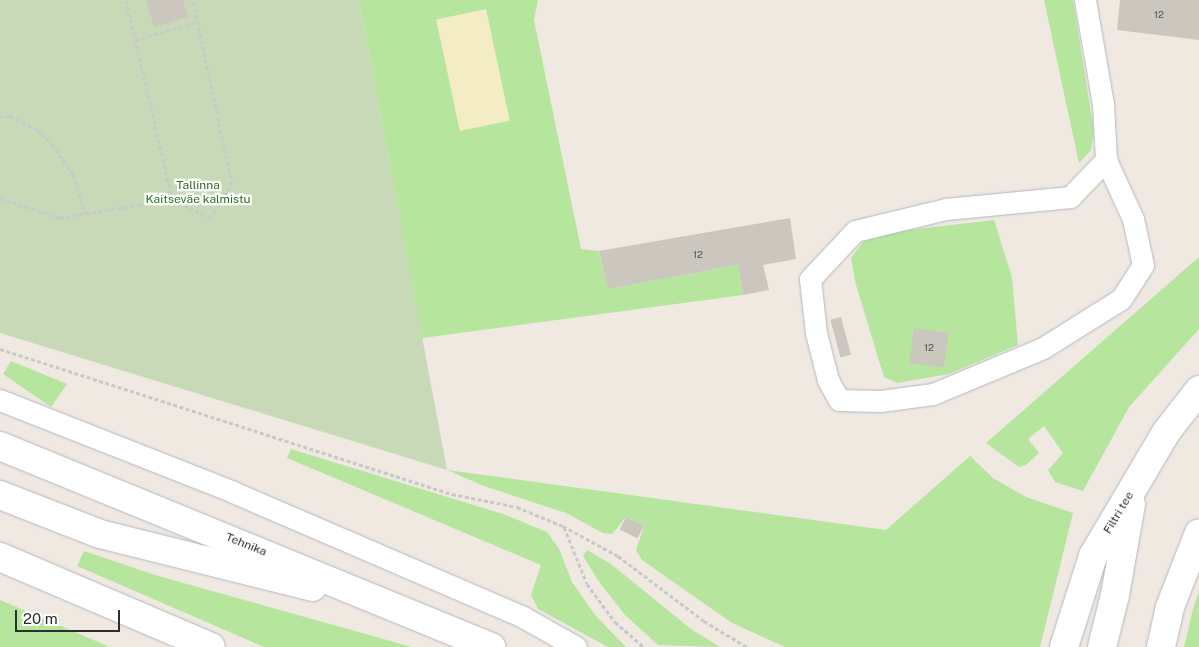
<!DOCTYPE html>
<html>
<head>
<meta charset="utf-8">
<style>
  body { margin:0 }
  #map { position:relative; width:1199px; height:647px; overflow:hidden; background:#efe9e1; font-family:"Public Sans",sans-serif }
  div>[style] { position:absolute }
  .green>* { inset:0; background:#b6e59e }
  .sand>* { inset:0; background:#f3ecc5; transform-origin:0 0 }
  .cemetery>* { inset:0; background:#c8d9b8 }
  .building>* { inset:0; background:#cbc7bf; transform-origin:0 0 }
  .path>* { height:3px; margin-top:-1.5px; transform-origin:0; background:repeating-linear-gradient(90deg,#c9c9c9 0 4px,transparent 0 6.5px) }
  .roads { filter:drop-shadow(0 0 1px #b4b7c1) drop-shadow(0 0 1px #b4b7c1) }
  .service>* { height:21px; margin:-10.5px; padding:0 10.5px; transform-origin:10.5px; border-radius:10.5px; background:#fff }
  .secondary>* { height:28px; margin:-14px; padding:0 14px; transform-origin:14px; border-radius:14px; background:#fff }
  span { translate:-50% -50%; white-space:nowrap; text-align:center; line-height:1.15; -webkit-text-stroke:4.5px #fff; paint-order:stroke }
  .number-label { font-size:10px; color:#555452 }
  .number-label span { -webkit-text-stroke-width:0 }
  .park-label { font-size:12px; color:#2c6e1b }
  .street-label { font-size:12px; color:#2e2e2e }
  .scale { position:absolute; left:15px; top:610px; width:105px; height:22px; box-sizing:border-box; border:2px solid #2e2e2e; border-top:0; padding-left:6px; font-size:15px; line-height:18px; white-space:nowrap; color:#2e2e2e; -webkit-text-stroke:4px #fff; paint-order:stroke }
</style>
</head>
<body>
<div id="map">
  <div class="green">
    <div style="clip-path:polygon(359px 0,538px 0,534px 20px,581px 249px,599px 251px,608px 289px,738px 265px,743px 295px,422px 338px)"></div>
    <div style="clip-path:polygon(1044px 0,1073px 0,1094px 131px,1091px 150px,1079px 163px)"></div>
    <div style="clip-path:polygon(994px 220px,1012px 277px,1018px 345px,949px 374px,897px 383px,884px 377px,856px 285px,851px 258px,863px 242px,883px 233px)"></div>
    <div style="clip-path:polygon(1199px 257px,1199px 329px,1129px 407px,1083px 491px,1055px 482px,1048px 470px,1063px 453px,1044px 426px,1028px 439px,1039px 453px,1026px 465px,1019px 467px,986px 443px)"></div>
    <div style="clip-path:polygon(11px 361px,67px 384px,51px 407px,3px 374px)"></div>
    <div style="clip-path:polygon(291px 449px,503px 514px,547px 532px,559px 549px,572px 582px,595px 615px,626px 647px,608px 647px,538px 609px,531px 595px,541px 565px,287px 458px)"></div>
    <div style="clip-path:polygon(970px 456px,993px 478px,1026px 497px,1073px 513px,1040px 647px,785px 647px,732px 623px,642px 560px,636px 550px,644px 526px,626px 517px,612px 534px,603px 533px,566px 513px,484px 486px,447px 470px,886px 530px)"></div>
    <div style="clip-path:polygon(587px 550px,611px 564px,691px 629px,720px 647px,658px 645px,625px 615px,599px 582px,583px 556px)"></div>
    <div style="clip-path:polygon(84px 551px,155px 575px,412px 647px,264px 647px,77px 566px)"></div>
    <div style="clip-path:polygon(1199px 591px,1199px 647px,1184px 647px,1193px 609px)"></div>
    <div style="clip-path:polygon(0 600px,110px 647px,0 647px)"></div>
  </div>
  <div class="sand">
    <div style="left:486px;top:9px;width:114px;height:51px;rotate:78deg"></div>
  </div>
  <div class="cemetery">
    <div style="clip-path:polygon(0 0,359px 0,447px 470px,0 333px)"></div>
  </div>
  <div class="building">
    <div style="clip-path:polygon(146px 0,183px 0,188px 17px,154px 27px)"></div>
    <div style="clip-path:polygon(1120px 0,1199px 0,1199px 40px,1117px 30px)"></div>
    <div style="clip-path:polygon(790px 218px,796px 259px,763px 265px,769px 290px,743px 295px,738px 265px,608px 289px,599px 251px)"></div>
    <div style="left:841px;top:317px;width:39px;height:11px;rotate:75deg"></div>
    <div style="left:914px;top:328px;width:35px;height:35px;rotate:8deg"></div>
    <div style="left:626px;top:517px;width:20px;height:14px;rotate:27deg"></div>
  </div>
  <div class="path">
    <div style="left:126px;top:0;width:204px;rotate:77deg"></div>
    <div style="left:172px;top:199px;width:42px;rotate:26.6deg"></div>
    <div style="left:210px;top:218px;width:40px;rotate:-57.1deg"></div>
    <div style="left:232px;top:184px;width:188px;rotate:-102deg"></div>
    <div style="left:135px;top:40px;width:65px;rotate:-16.2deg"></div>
    <div style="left:0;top:116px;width:10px"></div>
    <div style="left:10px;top:116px;width:30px;rotate:26deg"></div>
    <div style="left:37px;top:129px;width:21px;rotate:45deg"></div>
    <div style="left:52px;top:144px;width:37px;rotate:55deg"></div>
    <div style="left:73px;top:174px;width:42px;rotate:73.3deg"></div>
    <div style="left:0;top:198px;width:63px;rotate:18.4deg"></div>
    <div style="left:60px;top:218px;width:114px;rotate:-9.6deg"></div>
    <div style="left:0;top:349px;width:475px;rotate:17.8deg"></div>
    <div style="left:452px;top:494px;width:66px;rotate:11.3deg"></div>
    <div style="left:517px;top:507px;width:50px;rotate:22.4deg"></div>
    <div style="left:563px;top:526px;width:63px;rotate:28.6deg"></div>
    <div style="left:618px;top:556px;width:108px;rotate:37.1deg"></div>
    <div style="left:704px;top:621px;width:50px;rotate:31.2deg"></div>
    <div style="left:564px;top:527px;width:61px;rotate:68deg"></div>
    <div style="left:587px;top:584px;width:47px;rotate:53.6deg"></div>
    <div style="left:615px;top:622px;width:38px;rotate:41deg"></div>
  </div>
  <div class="roads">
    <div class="service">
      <div style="left:1085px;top:0;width:106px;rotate:80.2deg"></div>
      <div style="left:1103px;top:104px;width:56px;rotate:86.9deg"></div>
      <div style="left:1106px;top:160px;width:65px;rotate:65.4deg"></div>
      <div style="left:1133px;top:219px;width:47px;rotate:77.7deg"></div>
      <div style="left:1143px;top:265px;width:40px;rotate:122.9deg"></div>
      <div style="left:1121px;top:299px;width:92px;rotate:147.9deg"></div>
      <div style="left:1043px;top:348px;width:119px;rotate:157.3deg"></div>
      <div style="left:933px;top:394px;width:52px;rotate:172.3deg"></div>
      <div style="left:881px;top:401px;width:42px;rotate:-178.6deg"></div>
      <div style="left:839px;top:400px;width:23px;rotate:-119deg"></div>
      <div style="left:828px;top:380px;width:49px;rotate:-104.3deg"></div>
      <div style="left:816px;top:333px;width:54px;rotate:-96.3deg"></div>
      <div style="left:810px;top:279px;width:66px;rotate:-46.8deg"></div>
      <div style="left:855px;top:231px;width:94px;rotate:-13.6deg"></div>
      <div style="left:946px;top:209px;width:125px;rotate:-5.5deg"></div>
      <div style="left:1070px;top:197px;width:52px;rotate:-45.8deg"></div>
      <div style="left:0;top:400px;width:251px;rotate:21.5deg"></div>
      <div style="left:233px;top:492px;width:316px;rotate:23.3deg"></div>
      <div style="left:523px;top:617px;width:61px;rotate:29.5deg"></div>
    </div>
    <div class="secondary">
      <div style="left:0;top:446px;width:531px;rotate:22.26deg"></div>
      <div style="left:0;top:495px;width:107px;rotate:21.3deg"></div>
      <div style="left:100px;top:534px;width:219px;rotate:14deg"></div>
      <div style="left:0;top:557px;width:229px;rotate:23.1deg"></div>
      <div style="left:1064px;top:647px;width:96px;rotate:-72.3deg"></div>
      <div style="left:1093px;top:556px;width:145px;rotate:-59.4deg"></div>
      <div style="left:1167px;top:431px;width:52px;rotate:-52deg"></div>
      <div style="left:1102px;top:647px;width:54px;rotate:-76deg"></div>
      <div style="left:1115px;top:595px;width:92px;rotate:-80deg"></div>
      <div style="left:1161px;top:647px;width:41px;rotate:-77.3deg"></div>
      <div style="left:1170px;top:607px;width:79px;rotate:-68.6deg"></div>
    </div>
  </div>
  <div class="number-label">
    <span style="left:1159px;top:15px">12</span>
    <span style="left:698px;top:255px">12</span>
    <span style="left:929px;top:348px">12</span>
  </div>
  <div class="park-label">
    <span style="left:198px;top:193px">Tallinna<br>Kaitseväe kalmistu</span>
  </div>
  <div class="street-label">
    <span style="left:1119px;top:513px;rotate:-59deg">Filtri tee</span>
    <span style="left:246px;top:545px;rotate:22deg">Tehnika</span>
  </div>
  <div class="scale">20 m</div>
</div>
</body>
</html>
